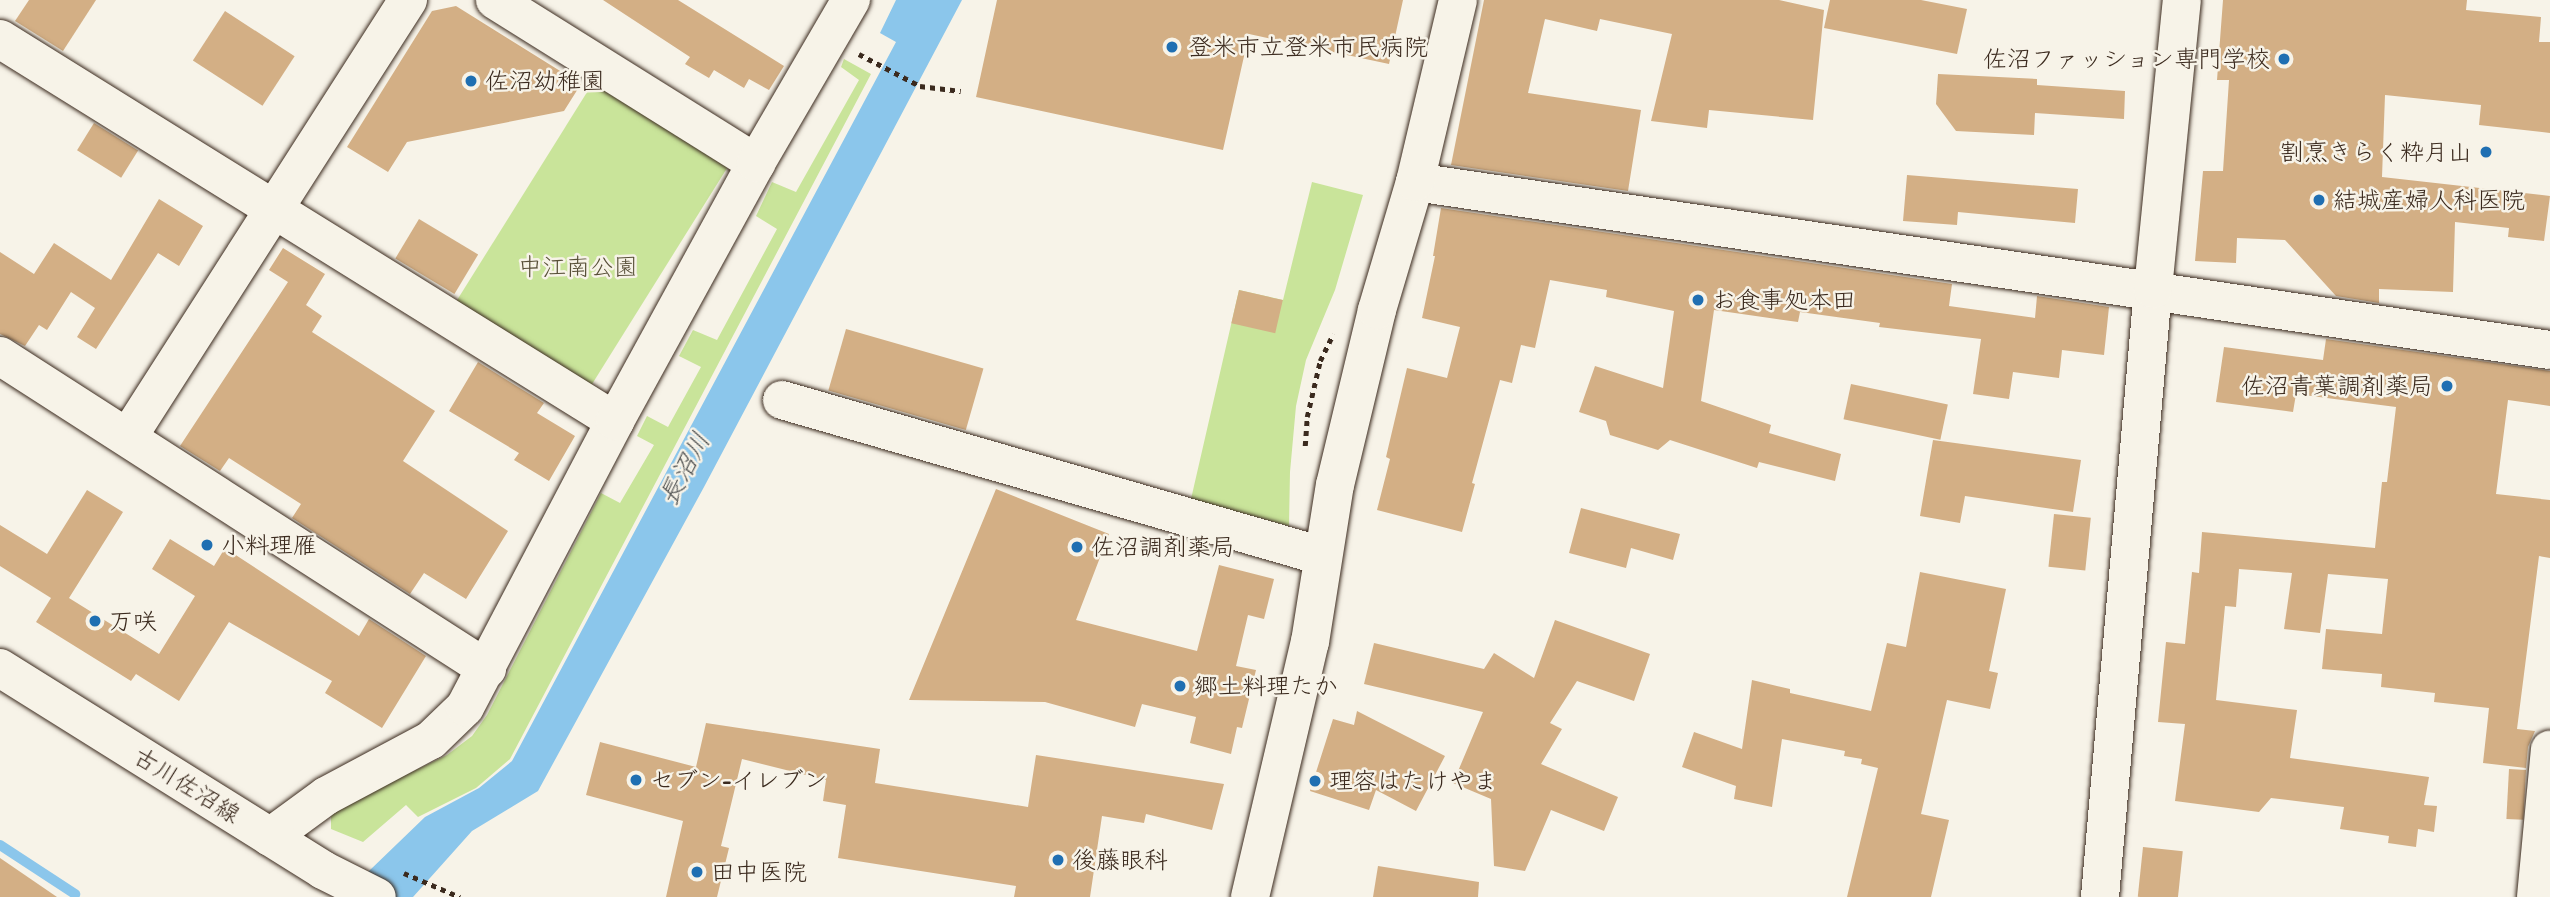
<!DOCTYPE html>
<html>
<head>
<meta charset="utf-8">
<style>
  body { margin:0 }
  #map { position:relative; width:2550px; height:897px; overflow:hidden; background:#f7f3e8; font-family:Itim,"Klee One",sans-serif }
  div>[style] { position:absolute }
  .green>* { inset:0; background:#c9e49a; transform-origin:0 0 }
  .water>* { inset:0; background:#8bc6eb }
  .stream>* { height:10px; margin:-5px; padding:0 5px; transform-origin:5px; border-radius:5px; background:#8bc6eb }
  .building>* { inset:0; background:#d3af85; transform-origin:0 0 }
  .path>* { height:4.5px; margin-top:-2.25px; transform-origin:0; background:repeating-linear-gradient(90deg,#3b2a1e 0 5px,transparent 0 10px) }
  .roads { filter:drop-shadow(0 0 2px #3b2a1e) drop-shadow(0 0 2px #3b2a1e) }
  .minor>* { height:38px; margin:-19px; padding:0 19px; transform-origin:19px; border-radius:19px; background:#f7f3e8 }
  .major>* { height:38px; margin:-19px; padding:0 19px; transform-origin:19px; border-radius:19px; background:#f7f3e8 }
  .dots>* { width:19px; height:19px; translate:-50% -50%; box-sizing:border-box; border:4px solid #f7f3e8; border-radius:50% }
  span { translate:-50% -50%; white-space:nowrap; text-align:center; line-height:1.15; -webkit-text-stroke:5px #f7f3e8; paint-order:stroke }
  .poi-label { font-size:24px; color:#3b2a1e }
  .left { translate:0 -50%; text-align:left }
  .right { translate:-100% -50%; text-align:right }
  .park-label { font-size:24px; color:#574f37 }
  .street-label { font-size:24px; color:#3b2a1e }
  .water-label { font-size:26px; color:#4f5151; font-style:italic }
</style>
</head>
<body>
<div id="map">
  <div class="green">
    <div style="clip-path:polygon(844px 59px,871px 74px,510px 759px,476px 788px,418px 817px,406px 805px,363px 842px,331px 829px,331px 816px,344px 805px,447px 755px,472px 736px,487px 715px,601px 493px,620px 503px,654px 445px,637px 436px,647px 416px,668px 427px,701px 367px,679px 356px,693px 330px,717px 340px,777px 229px,756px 216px,772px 182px,796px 192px,859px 80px,841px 67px)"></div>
    <div style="left:594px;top:81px;width:159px;height:263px;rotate:32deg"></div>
    <div style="clip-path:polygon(1312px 182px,1363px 195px,1335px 290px,1306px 360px,1296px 406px,1290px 472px,1289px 526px,1191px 499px,1239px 290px,1283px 300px)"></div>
  </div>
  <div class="water">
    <div style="clip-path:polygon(896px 0,962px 0,704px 487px,538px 791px,472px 831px,413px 897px,342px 897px,425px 817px,479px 788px,512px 761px,896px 42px,880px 33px)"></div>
  </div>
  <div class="stream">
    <div style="left:0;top:845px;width:90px;rotate:33.2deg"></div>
  </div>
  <div class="building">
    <div style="clip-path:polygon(29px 0,96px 0,63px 51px,15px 21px)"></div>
    <div style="clip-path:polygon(603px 0,678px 0,784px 66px,769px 90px,749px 79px,744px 88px,714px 70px,709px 78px,685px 64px,690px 57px)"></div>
    <div style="clip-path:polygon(997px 0,1403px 0,1389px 64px,1249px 34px,1223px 150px,976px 97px)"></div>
    <div style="clip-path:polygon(1484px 0,1779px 0,1824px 10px,1813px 120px,1709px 110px,1707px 128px,1651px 121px,1672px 34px,1600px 19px,1597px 31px,1545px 19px,1528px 93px,1641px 110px,1628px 191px,1451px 165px)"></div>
    <div style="clip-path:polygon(1830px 0,1921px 0,1967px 9px,1957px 54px,1824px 28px)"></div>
    <div style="clip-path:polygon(2223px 0,2467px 0,2466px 10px,2541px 17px,2539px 42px,2550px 42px,2550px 133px,2479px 125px,2481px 105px,2385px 95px,2382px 177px,2550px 196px,2544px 241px,2508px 237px,2509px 228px,2455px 222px,2453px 292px,2379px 289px,2379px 303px,2336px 296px,2285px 240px,2237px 238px,2236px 263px,2195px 261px,2203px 171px,2223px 171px,2229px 80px,2217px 80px)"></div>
    <div style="clip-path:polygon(456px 6px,581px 84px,564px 111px,407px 142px,388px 172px,347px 147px,432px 11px)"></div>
    <div style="left:225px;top:11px;width:83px;height:59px;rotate:33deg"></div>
    <div style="clip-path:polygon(1938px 74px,2037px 79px,2037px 85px,2125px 91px,2124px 119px,2035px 113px,2034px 135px,1956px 131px,1936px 104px)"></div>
    <div style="left:94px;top:123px;width:52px;height:32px;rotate:32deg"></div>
    <div style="clip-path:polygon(1907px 175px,2078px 189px,2075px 223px,1958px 212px,1957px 225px,1903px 221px)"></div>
    <div style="clip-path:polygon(159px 199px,203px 226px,179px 266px,158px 253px,96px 349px,77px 337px,95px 308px,71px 292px,47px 330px,39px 325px,25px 346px,0 334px,0 252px,34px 274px,54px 243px,111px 280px)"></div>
    <div style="clip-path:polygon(1441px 208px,1952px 284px,1949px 306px,2035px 318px,2037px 296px,2109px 307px,2104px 355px,2062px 350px,2059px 378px,2013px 372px,2009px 399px,1973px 394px,1981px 339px,1879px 327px,1880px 323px,1800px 312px,1798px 322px,1714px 310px,1701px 401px,1771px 425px,1769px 433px,1841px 454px,1835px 481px,1759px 462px,1757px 468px,1670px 440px,1658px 450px,1610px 435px,1606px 421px,1579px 412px,1595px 366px,1663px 388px,1674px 311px,1606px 297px,1607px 290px,1550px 280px,1535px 348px,1521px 345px,1512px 383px,1500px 380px,1472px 483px,1475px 484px,1462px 532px,1377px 510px,1390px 459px,1386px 457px,1407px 368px,1447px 378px,1460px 327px,1422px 318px,1435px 256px,1433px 256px)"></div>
    <div style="left:419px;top:219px;width:69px;height:46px;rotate:31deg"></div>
    <div style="clip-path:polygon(283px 248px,325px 274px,306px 305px,322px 316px,312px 332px,435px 411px,403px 461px,508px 531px,466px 599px,424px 573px,410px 594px,292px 518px,301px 504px,229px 458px,220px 471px,180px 446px,288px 282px,269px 270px)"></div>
    <div style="left:1239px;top:290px;width:45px;height:34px;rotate:13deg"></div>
    <div style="left:846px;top:329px;width:143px;height:64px;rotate:16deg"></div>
    <div style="clip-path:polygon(2326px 339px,2550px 371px,2550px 406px,2508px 400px,2496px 494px,2550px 500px,2550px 558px,2539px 556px,2517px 729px,2535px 731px,2528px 747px,2526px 768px,2483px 763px,2489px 708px,2434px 702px,2435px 693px,2381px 687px,2382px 674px,2322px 669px,2326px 629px,2382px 634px,2388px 579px,2328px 574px,2320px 633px,2284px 629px,2292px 573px,2239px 569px,2236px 607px,2225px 606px,2216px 700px,2297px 710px,2290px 758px,2429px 777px,2424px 805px,2437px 806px,2434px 832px,2418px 829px,2416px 847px,2388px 843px,2389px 836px,2340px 829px,2344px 807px,2271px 798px,2259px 812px,2175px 801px,2185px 724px,2158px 722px,2166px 642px,2185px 644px,2192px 572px,2199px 573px,2202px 532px,2375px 548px,2382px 482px,2387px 482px,2396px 407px,2296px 394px,2293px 412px,2216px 402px,2224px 347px,2323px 360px)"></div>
    <div style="clip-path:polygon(478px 362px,544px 403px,537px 413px,575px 436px,549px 481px,514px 460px,519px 453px,449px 411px)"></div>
    <div style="left:1851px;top:384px;width:99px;height:36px;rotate:12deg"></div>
    <div style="clip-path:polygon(1933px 440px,2081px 460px,2073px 512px,1965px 496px,1960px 523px,1920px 516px)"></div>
    <div style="clip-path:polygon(996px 489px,1109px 534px,1076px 620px,1197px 651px,1219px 565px,1274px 579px,1264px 619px,1248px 615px,1236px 666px,1256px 670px,1242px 728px,1237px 727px,1231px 754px,1190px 743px,1196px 717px,1142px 704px,1135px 727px,1045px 702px,909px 700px)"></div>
    <div style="clip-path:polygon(87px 490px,123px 512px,69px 598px,159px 654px,195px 596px,152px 569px,170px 539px,214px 566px,225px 548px,359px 636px,369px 619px,426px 656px,382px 728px,325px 693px,332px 681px,229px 622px,179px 701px,136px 674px,131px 681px,36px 622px,51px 598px,0 566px,0 525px,47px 554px)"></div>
    <div style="clip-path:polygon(1581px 508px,1680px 534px,1673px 560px,1631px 548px,1626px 568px,1569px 553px)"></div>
    <div style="left:2054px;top:514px;width:37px;height:53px;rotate:6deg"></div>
    <div style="clip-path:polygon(1920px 572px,2006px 589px,1989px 671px,1998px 673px,1990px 709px,1947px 700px,1921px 814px,1949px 820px,1931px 897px,1847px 897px,1878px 768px,1861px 764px,1862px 759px,1844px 756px,1845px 751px,1782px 739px,1772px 807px,1734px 799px,1736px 786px,1682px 767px,1694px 732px,1742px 749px,1752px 680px,1790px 689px,1790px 693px,1871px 711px,1887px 643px,1906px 647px)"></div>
    <div style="clip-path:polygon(1555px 620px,1650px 654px,1634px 701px,1577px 681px,1550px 723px,1562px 729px,1541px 764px,1618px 797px,1604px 831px,1551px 810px,1525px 871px,1494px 866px,1491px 799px,1453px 783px,1483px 712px,1364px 684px,1374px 643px,1484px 669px,1494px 653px,1534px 678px)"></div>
    <div style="clip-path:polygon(1357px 711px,1445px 756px,1416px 811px,1376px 790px,1369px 810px,1310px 791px,1333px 719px,1354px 725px)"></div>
    <div style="clip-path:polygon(706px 723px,880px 749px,875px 783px,1028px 807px,1036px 755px,1224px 784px,1212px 830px,1146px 814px,1144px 823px,1102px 816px,1090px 897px,1014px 897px,1016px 886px,838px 858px,846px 805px,823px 801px,826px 780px,742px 759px,721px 846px,729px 848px,717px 897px,666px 897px,683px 821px,586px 795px,600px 742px,696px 767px)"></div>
    <div style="left:2509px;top:769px;width:17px;height:50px;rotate:3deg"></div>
    <div style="left:2143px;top:847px;width:40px;height:50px;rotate:6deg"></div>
    <div style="clip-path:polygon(0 858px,57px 897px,0 897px)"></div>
    <div style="clip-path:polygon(1378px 866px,1479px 882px,1478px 897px,1373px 897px)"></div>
  </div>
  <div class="path">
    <div style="left:859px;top:54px;width:69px;rotate:27.7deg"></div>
    <div style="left:920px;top:86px;width:41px;rotate:7deg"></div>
    <div style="left:1305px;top:446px;width:29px;rotate:-86deg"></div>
    <div style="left:1307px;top:417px;width:57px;rotate:-76.9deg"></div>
    <div style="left:1320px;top:361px;width:30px;rotate:-64deg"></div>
    <div style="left:404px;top:873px;width:61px;rotate:23.2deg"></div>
  </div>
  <div class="roads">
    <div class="minor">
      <div style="left:495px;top:0;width:308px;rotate:32deg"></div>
      <div style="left:0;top:39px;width:724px;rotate:31.85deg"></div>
      <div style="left:1415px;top:182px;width:1147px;rotate:8.42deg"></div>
      <div style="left:0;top:356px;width:579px;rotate:32.73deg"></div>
      <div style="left:782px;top:400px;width:562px;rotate:16.11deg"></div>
      <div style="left:128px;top:437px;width:519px;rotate:-57.35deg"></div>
      <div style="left:270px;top:837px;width:69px;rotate:-36.2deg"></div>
      <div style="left:326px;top:796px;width:119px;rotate:-28.1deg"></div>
      <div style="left:431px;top:740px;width:47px;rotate:-44.1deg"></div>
      <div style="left:465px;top:707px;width:323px;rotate:-62.3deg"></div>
      <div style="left:615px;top:421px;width:294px;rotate:-61.3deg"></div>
      <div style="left:756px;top:163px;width:189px;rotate:-59.8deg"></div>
      <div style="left:1250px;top:897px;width:262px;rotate:-76.8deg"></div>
      <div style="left:1310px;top:642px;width:159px;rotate:-81deg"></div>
      <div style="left:1335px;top:485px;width:180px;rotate:-76.5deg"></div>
      <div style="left:1377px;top:310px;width:134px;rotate:-73.5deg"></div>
      <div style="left:1415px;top:182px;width:187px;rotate:-76.7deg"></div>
      <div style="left:2100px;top:897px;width:610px;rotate:-85.02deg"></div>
      <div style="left:2153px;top:289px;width:290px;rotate:-84.3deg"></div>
      <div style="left:2536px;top:897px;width:148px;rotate:-84.6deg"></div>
    </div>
    <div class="major">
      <div style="left:0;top:668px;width:381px;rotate:32deg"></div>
      <div style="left:323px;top:870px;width:60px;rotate:26.6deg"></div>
    </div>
  </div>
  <div class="dots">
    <div style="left:1172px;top:47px;background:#1f6fb2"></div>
    <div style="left:2284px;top:59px;background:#1f6fb2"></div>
    <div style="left:471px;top:81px;background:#1f6fb2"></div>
    <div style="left:2486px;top:152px;background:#1f6fb2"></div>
    <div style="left:2319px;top:200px;background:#1f6fb2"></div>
    <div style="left:1698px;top:300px;background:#1f6fb2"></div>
    <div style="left:2447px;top:386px;background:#1f6fb2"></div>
    <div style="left:207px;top:545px;background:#1f6fb2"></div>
    <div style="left:1077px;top:547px;background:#1f6fb2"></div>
    <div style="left:95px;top:621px;background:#1f6fb2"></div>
    <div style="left:1180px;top:686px;background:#1f6fb2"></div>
    <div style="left:636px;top:780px;background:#1f6fb2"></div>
    <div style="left:1315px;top:781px;background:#1f6fb2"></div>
    <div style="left:1058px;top:860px;background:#1f6fb2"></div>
    <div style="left:697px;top:872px;background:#1f6fb2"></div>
  </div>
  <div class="poi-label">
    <span class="left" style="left:1188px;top:47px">登米市立登米市民病院</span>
    <span class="right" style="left:2270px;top:59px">佐沼ファッション専門学校</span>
    <span class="left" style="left:485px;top:81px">佐沼幼稚園</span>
    <span class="right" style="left:2472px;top:152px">割烹きらく粋月山</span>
    <span class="left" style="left:2333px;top:200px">結城産婦人科医院</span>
    <span class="left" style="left:1712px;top:300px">お食事処本田</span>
    <span class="right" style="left:2433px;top:386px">佐沼青葉調剤薬局</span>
    <span class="left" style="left:221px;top:545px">小料理雁</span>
    <span class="left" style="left:1091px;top:547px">佐沼調剤薬局</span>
    <span class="left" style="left:109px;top:621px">万咲</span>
    <span class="left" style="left:1194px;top:686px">郷土料理たか</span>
    <span class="left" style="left:650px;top:780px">セブン-イレブン</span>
    <span class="left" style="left:1329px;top:781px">理容はたけやま</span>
    <span class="left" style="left:1072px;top:860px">後藤眼科</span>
    <span class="left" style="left:711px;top:872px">田中医院</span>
  </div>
  <div class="park-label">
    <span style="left:578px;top:267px">中江南公園</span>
  </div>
  <div class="street-label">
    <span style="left:187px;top:785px;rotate:32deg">古川佐沼線</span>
  </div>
  <div class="water-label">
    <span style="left:685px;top:469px;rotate:-62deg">長沼川</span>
  </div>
</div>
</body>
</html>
